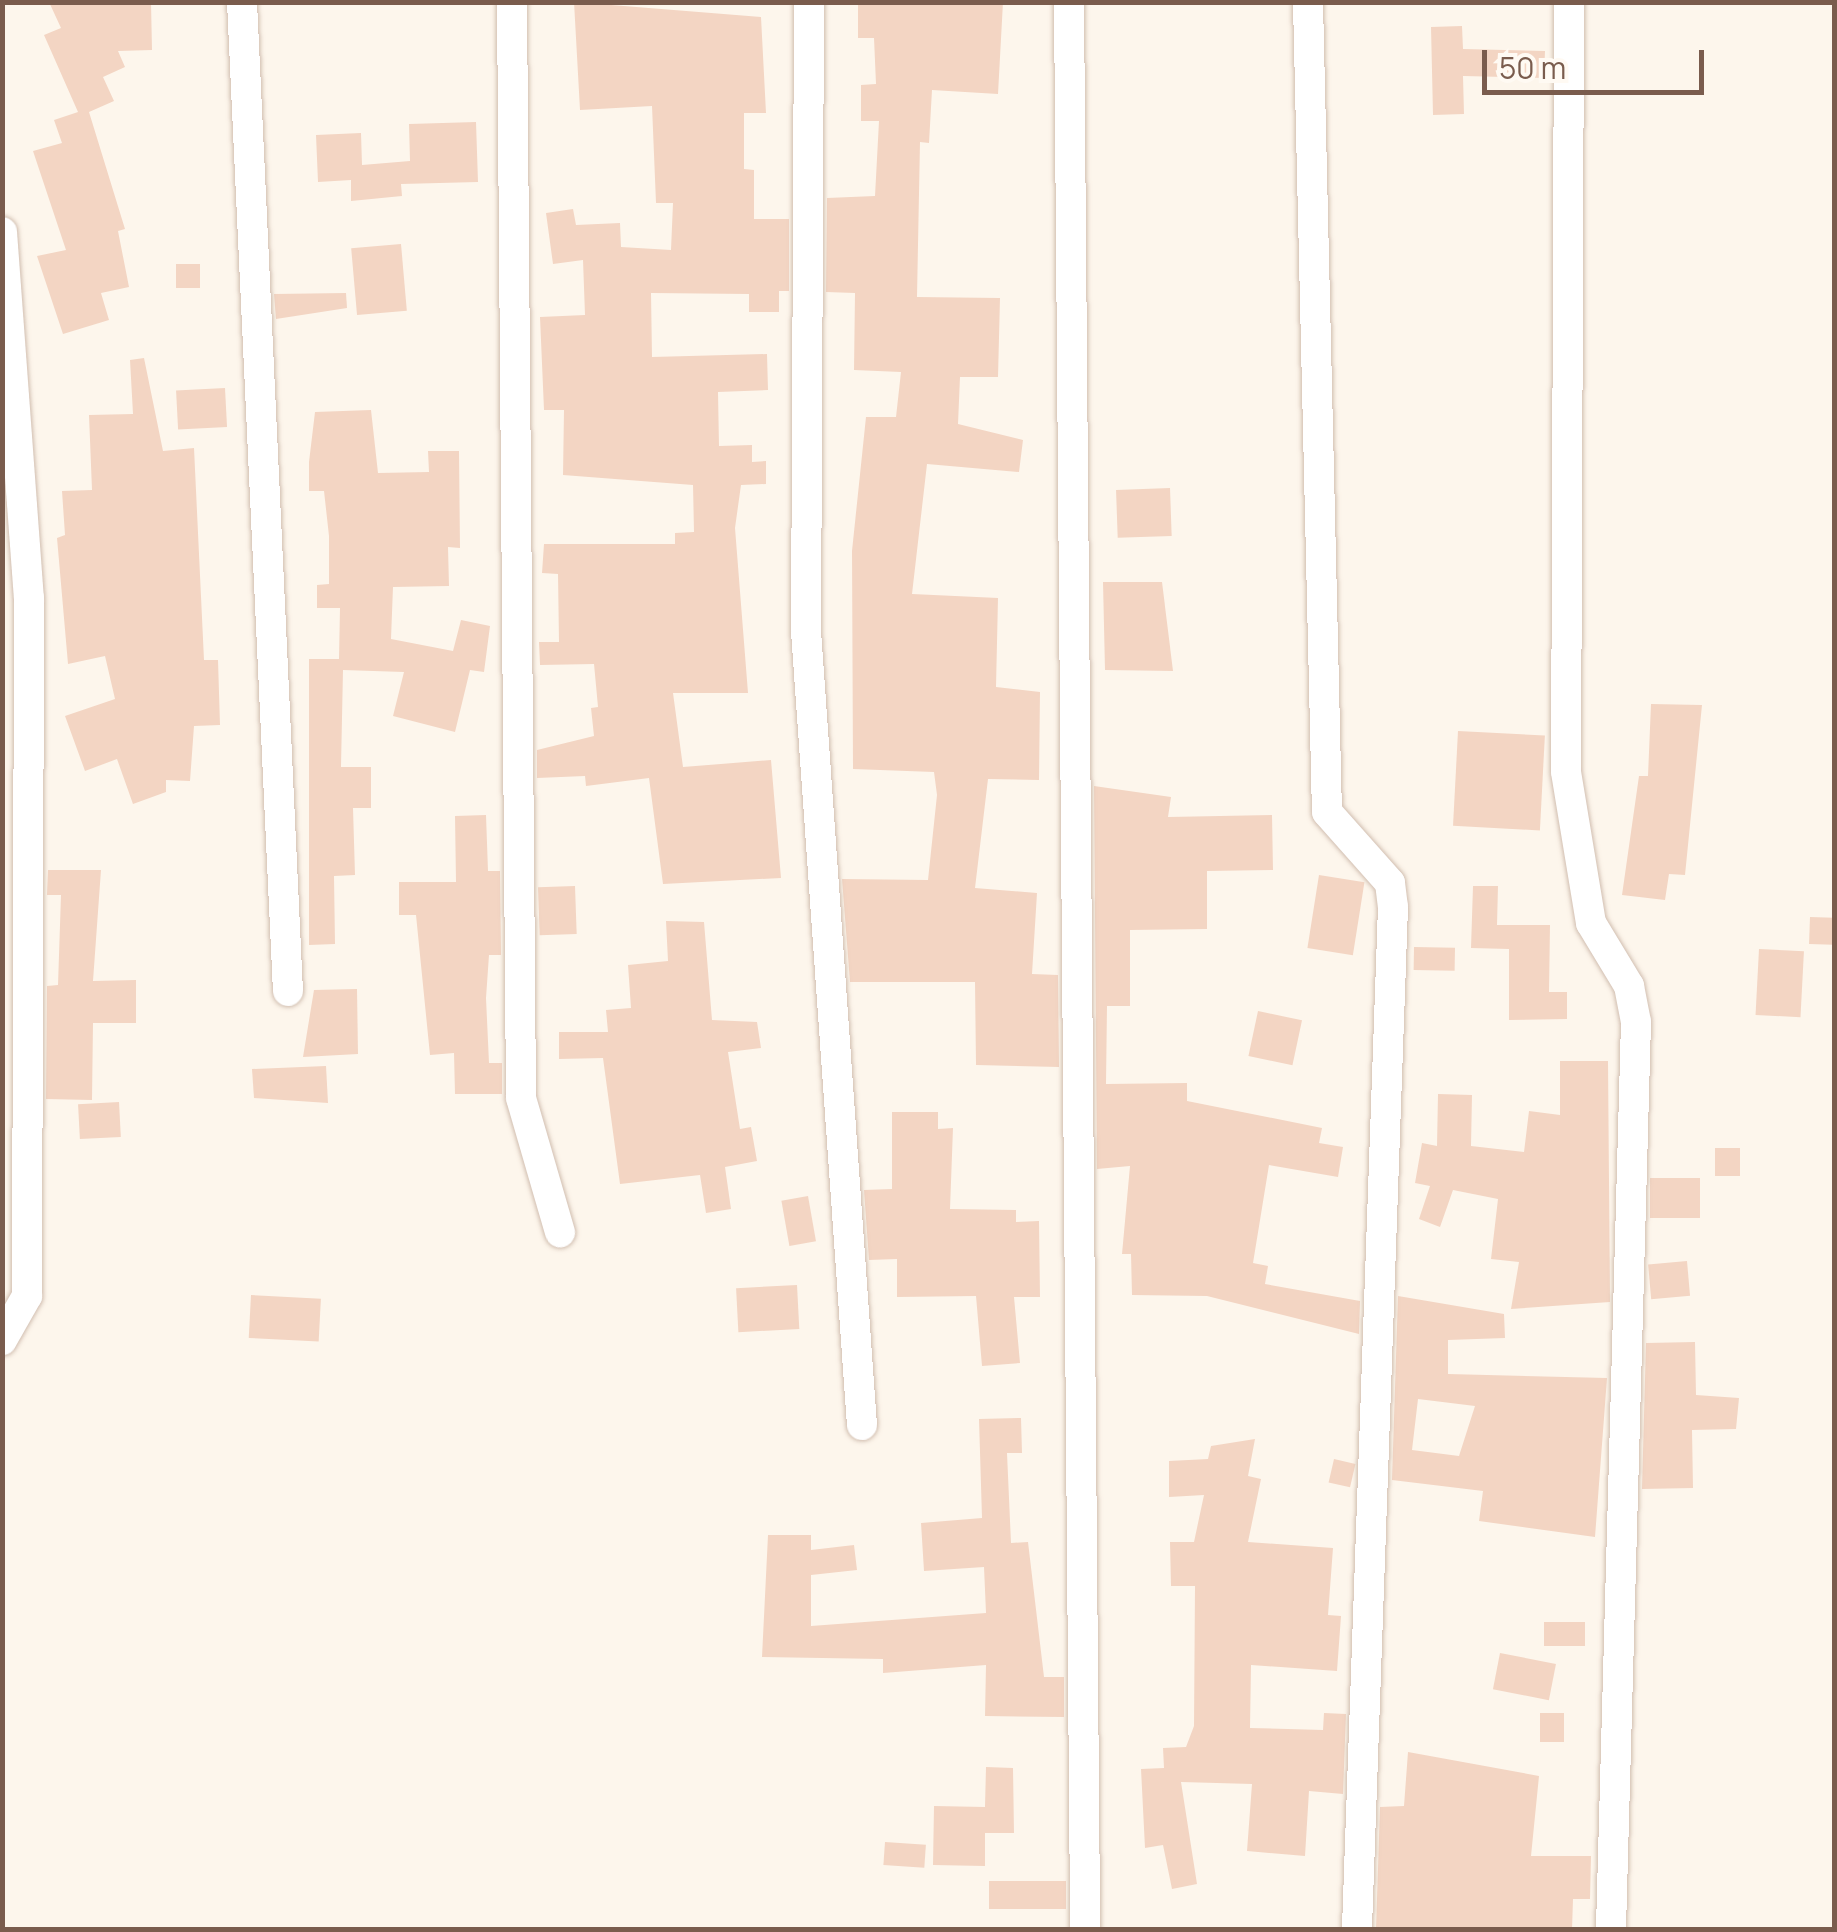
<!DOCTYPE html>
<html>
<head>
<meta charset="utf-8">
<style>
  body { margin:0 }
  #map { position:relative; width:1837px; height:1932px; overflow:hidden; background:#fdf6ec; font-family:Manrope,sans-serif }
  div>[style] { position:absolute }
  .building>* { inset:0; background:#f3d5c3; transform-origin:0 0 }
  .roads { filter:drop-shadow(0 0 2px #d1beb0) drop-shadow(0 0 2px #d1beb0) }
  .minor>* { height:30px; margin:-15px; padding:0 15px; transform-origin:15px; border-radius:15px; background:#fff }
  span { translate:-50% -50%; white-space:nowrap; text-align:center; line-height:1.15; -webkit-text-stroke:10px #fffaf3; paint-order:stroke }
  .frame { position:absolute; inset:0; border:5px solid #7a5c4d; pointer-events:none }
  .scale { position:absolute; left:1482px; top:50px; width:222px; height:45px; box-sizing:border-box; border:5px solid #7a5c4d; border-top:0; padding-left:12px; font-size:30px; line-height:35px; white-space:nowrap; color:#7a5c4d; -webkit-text-stroke:8px #fffaf3; paint-order:stroke }
</style>
</head>
<body>
<div id="map">
  <div class="building">
    <div style="clip-path:polygon(49px 2px,151px 2px,152px 50px,118px 51px,125px 67px,103px 77px,114px 101px,89px 112px,125px 229px,118px 231px,129px 287px,101px 293px,109px 320px,63px 334px,37px 256px,66px 250px,33px 151px,62px 143px,54px 120px,78px 112px,44px 35px,61px 28px)"></div>
    <div style="clip-path:polygon(574px 2px,761px 17px,766px 113px,744px 113px,744px 169px,754px 170px,754px 219px,789px 219px,789px 291px,779px 291px,779px 312px,749px 312px,749px 294px,651px 293px,652px 357px,767px 354px,768px 390px,718px 392px,719px 446px,752px 445px,752px 462px,766px 461px,766px 484px,741px 485px,735px 528px,748px 693px,673px 693px,683px 767px,771px 760px,781px 878px,663px 884px,649px 778px,586px 786px,585px 776px,537px 778px,537px 750px,594px 736px,591px 708px,598px 707px,594px 664px,540px 665px,539px 642px,559px 642px,558px 574px,542px 573px,544px 544px,675px 544px,675px 533px,694px 532px,693px 485px,563px 475px,564px 410px,544px 410px,540px 317px,585px 315px,583px 260px,553px 264px,546px 213px,573px 209px,576px 225px,620px 223px,621px 247px,671px 250px,673px 203px,656px 203px,652px 106px,580px 110px)"></div>
    <div style="clip-path:polygon(858px 2px,1003px 2px,998px 94px,932px 90px,929px 143px,920px 142px,917px 297px,1000px 298px,998px 377px,960px 377px,958px 424px,1023px 440px,1019px 472px,927px 464px,912px 594px,998px 598px,996px 687px,1040px 692px,1039px 780px,988px 779px,975px 888px,1037px 893px,1032px 974px,1058px 975px,1059px 1067px,976px 1065px,975px 982px,850px 982px,842px 879px,928px 880px,937px 795px,934px 772px,853px 769px,852px 551px,866px 417px,896px 417px,901px 372px,854px 370px,855px 293px,826px 292px,827px 198px,875px 196px,879px 121px,861px 121px,861px 85px,876px 84px,874px 38px,858px 38px)"></div>
    <div style="clip-path:polygon(1462px 26px,1463px 49px,1545px 51px,1544px 78px,1463px 76px,1464px 114px,1433px 115px,1431px 27px)"></div>
    <div style="clip-path:polygon(476px 122px,478px 182px,401px 184px,402px 196px,351px 201px,351px 180px,318px 182px,316px 135px,361px 133px,362px 165px,410px 161px,409px 124px)"></div>
    <div style="left:401px;top:244px;width:67px;height:50px;rotate:85deg"></div>
    <div style="left:176px;top:264px;width:24px;height:24px"></div>
    <div style="clip-path:polygon(346px 293px,347px 308px,276px 319px,274px 294px)"></div>
    <div style="clip-path:polygon(144px 358px,163px 451px,194px 448px,204px 660px,218px 660px,220px 725px,194px 726px,190px 781px,166px 780px,166px 792px,133px 804px,117px 759px,85px 771px,65px 716px,115px 699px,105px 656px,68px 664px,57px 538px,65px 535px,62px 491px,92px 490px,89px 415px,133px 414px,130px 360px)"></div>
    <div style="left:225px;top:388px;width:39px;height:49px;rotate:87deg"></div>
    <div style="clip-path:polygon(371px 410px,378px 473px,429px 472px,428px 451px,459px 451px,460px 548px,448px 547px,449px 586px,393px 587px,391px 639px,453px 651px,461px 620px,490px 626px,484px 672px,470px 670px,455px 732px,393px 716px,404px 672px,343px 670px,341px 767px,371px 767px,371px 808px,353px 808px,355px 875px,334px 876px,335px 944px,309px 945px,309px 659px,339px 659px,340px 608px,317px 608px,317px 585px,329px 584px,329px 536px,324px 491px,309px 491px,309px 462px,315px 412px)"></div>
    <div style="left:1170px;top:488px;width:48px;height:54px;rotate:88deg"></div>
    <div style="clip-path:polygon(1103px 582px,1162px 582px,1173px 671px,1105px 670px)"></div>
    <div style="clip-path:polygon(1651px 704px,1702px 705px,1685px 875px,1669px 874px,1665px 900px,1622px 895px,1639px 776px,1648px 776px)"></div>
    <div style="left:1458px;top:731px;width:87px;height:95px;rotate:3deg"></div>
    <div style="clip-path:polygon(1094px 786px,1171px 797px,1168px 817px,1272px 815px,1273px 870px,1207px 871px,1207px 929px,1130px 930px,1130px 1006px,1107px 1006px,1106px 1084px,1187px 1083px,1187px 1101px,1322px 1128px,1319px 1143px,1343px 1147px,1338px 1177px,1269px 1165px,1253px 1263px,1268px 1266px,1265px 1284px,1360px 1301px,1359px 1334px,1207px 1296px,1132px 1295px,1131px 1254px,1122px 1254px,1130px 1166px,1097px 1169px)"></div>
    <div style="clip-path:polygon(486px 815px,488px 871px,500px 871px,501px 955px,489px 955px,486px 998px,489px 1063px,502px 1063px,502px 1094px,455px 1094px,454px 1053px,430px 1055px,416px 915px,399px 915px,399px 882px,456px 882px,455px 816px)"></div>
    <div style="clip-path:polygon(48px 870px,101px 870px,93px 981px,136px 980px,136px 1023px,93px 1023px,92px 1100px,46px 1099px,47px 986px,58px 985px,61px 895px,47px 895px)"></div>
    <div style="left:1319px;top:875px;width:46px;height:74px;rotate:9deg"></div>
    <div style="left:575px;top:886px;width:48px;height:37px;rotate:88deg"></div>
    <div style="clip-path:polygon(1473px 886px,1498px 886px,1497px 925px,1550px 925px,1549px 992px,1567px 992px,1567px 1019px,1509px 1020px,1509px 949px,1471px 948px)"></div>
    <div style="left:1810px;top:917px;width:24px;height:27px;rotate:2deg"></div>
    <div style="clip-path:polygon(666px 921px,704px 922px,712px 1020px,757px 1022px,761px 1048px,728px 1052px,740px 1129px,751px 1127px,757px 1161px,725px 1167px,731px 1209px,706px 1213px,700px 1175px,620px 1184px,603px 1058px,559px 1059px,559px 1032px,608px 1032px,606px 1010px,631px 1008px,628px 965px,668px 961px)"></div>
    <div style="left:1414px;top:947px;width:41px;height:23px;rotate:1deg"></div>
    <div style="left:1759px;top:949px;width:45px;height:66px;rotate:3deg"></div>
    <div style="clip-path:polygon(357px 989px,358px 1054px,303px 1057px,314px 990px)"></div>
    <div style="left:1258px;top:1011px;width:45px;height:46px;rotate:12deg"></div>
    <div style="clip-path:polygon(1560px 1061px,1608px 1061px,1610px 1302px,1511px 1309px,1519px 1262px,1491px 1259px,1498px 1199px,1453px 1190px,1440px 1227px,1419px 1219px,1430px 1186px,1415px 1183px,1422px 1143px,1437px 1146px,1438px 1094px,1472px 1095px,1471px 1146px,1524px 1152px,1529px 1111px,1560px 1115px)"></div>
    <div style="clip-path:polygon(326px 1066px,328px 1103px,254px 1098px,252px 1069px)"></div>
    <div style="left:119px;top:1102px;width:35px;height:41px;rotate:87deg"></div>
    <div style="clip-path:polygon(892px 1112px,938px 1112px,938px 1129px,953px 1128px,950px 1209px,1016px 1210px,1016px 1222px,1039px 1221px,1040px 1297px,1014px 1297px,1020px 1363px,982px 1366px,976px 1296px,897px 1297px,897px 1259px,869px 1260px,864px 1190px,892px 1189px)"></div>
    <div style="left:1715px;top:1148px;width:25px;height:28px"></div>
    <div style="left:1650px;top:1178px;width:50px;height:40px"></div>
    <div style="left:808px;top:1196px;width:46px;height:27px;rotate:80deg"></div>
    <div style="left:1687px;top:1261px;width:35px;height:39px;rotate:85deg"></div>
    <div style="left:797px;top:1285px;width:44px;height:61px;rotate:87deg"></div>
    <div style="left:251px;top:1295px;width:70px;height:43px;rotate:3deg"></div>
    <div style="clip-path:polygon(evenodd,1398px 1296px,1504px 1314px,1505px 1338px,1448px 1340px,1448px 1374px,1607px 1378px,1595px 1537px,1479px 1521px,1483px 1491px,1392px 1480px,1398px 1296px,1418px 1399px,1475px 1406px,1459px 1456px,1412px 1450px,1418px 1399px)"></div>
    <div style="clip-path:polygon(1695px 1342px,1696px 1395px,1739px 1398px,1736px 1429px,1692px 1430px,1693px 1488px,1642px 1489px,1646px 1343px)"></div>
    <div style="clip-path:polygon(1021px 1418px,1022px 1453px,1007px 1453px,1011px 1543px,1028px 1542px,1044px 1677px,1064px 1677px,1064px 1717px,985px 1716px,986px 1665px,883px 1673px,883px 1659px,762px 1657px,768px 1535px,811px 1535px,811px 1550px,854px 1545px,857px 1570px,811px 1575px,811px 1626px,986px 1613px,984px 1567px,924px 1571px,921px 1523px,982px 1518px,979px 1419px)"></div>
    <div style="clip-path:polygon(1255px 1439px,1248px 1476px,1261px 1479px,1248px 1542px,1333px 1548px,1328px 1615px,1341px 1616px,1337px 1671px,1251px 1665px,1250px 1728px,1323px 1730px,1324px 1713px,1346px 1714px,1343px 1794px,1309px 1791px,1305px 1856px,1247px 1851px,1252px 1784px,1181px 1782px,1197px 1884px,1172px 1889px,1163px 1845px,1145px 1848px,1141px 1769px,1164px 1768px,1163px 1748px,1186px 1747px,1194px 1726px,1195px 1586px,1171px 1586px,1170px 1542px,1194px 1542px,1204px 1495px,1169px 1497px,1169px 1461px,1208px 1459px,1211px 1446px)"></div>
    <div style="left:1334px;top:1459px;width:22px;height:24px;rotate:13deg"></div>
    <div style="left:1544px;top:1622px;width:41px;height:24px"></div>
    <div style="left:1500px;top:1653px;width:57px;height:37px;rotate:11deg"></div>
    <div style="left:1540px;top:1713px;width:24px;height:29px"></div>
    <div style="clip-path:polygon(1408px 1752px,1539px 1776px,1531px 1856px,1591px 1856px,1590px 1899px,1573px 1899px,1572px 1930px,1376px 1930px,1380px 1807px,1404px 1806px)"></div>
    <div style="clip-path:polygon(986px 1767px,1013px 1768px,1014px 1833px,985px 1833px,985px 1866px,933px 1865px,934px 1806px,985px 1807px)"></div>
    <div style="left:885px;top:1842px;width:41px;height:23px;rotate:4deg"></div>
    <div style="left:1066px;top:1881px;width:28px;height:77px;rotate:90deg"></div>
  </div>
  <div class="roads">
    <div class="minor">
      <div style="left:242px;top:2px;width:990px;rotate:87.34deg"></div>
      <div style="left:512px;top:2px;width:1096px;rotate:89.53deg"></div>
      <div style="left:521px;top:1098px;width:140px;rotate:73.8deg"></div>
      <div style="left:809px;top:2px;width:629px;rotate:90.27deg"></div>
      <div style="left:806px;top:631px;width:796px;rotate:85.97deg"></div>
      <div style="left:1069px;top:2px;width:1928px;rotate:89.52deg"></div>
      <div style="left:1308px;top:2px;width:810px;rotate:88.66deg"></div>
      <div style="left:1327px;top:812px;width:95px;rotate:48.4deg"></div>
      <div style="left:1390px;top:883px;width:24px;rotate:83deg"></div>
      <div style="left:1393px;top:907px;width:1024px;rotate:92.02deg"></div>
      <div style="left:1569px;top:2px;width:770px;rotate:90.22deg"></div>
      <div style="left:1566px;top:772px;width:153px;rotate:80.6deg"></div>
      <div style="left:1591px;top:923px;width:74px;rotate:58.9deg"></div>
      <div style="left:1629px;top:986px;width:37px;rotate:79deg"></div>
      <div style="left:1636px;top:1022px;width:908px;rotate:91.58deg"></div>
      <div style="left:2px;top:232px;width:367px;rotate:85.8deg"></div>
      <div style="left:29px;top:598px;width:698px;rotate:90.16deg"></div>
      <div style="left:27px;top:1296px;width:51px;rotate:119.6deg"></div>
    </div>
  </div>
  <div class="frame"></div>
  <div class="scale">50 m</div>
</div>
</body>
</html>
